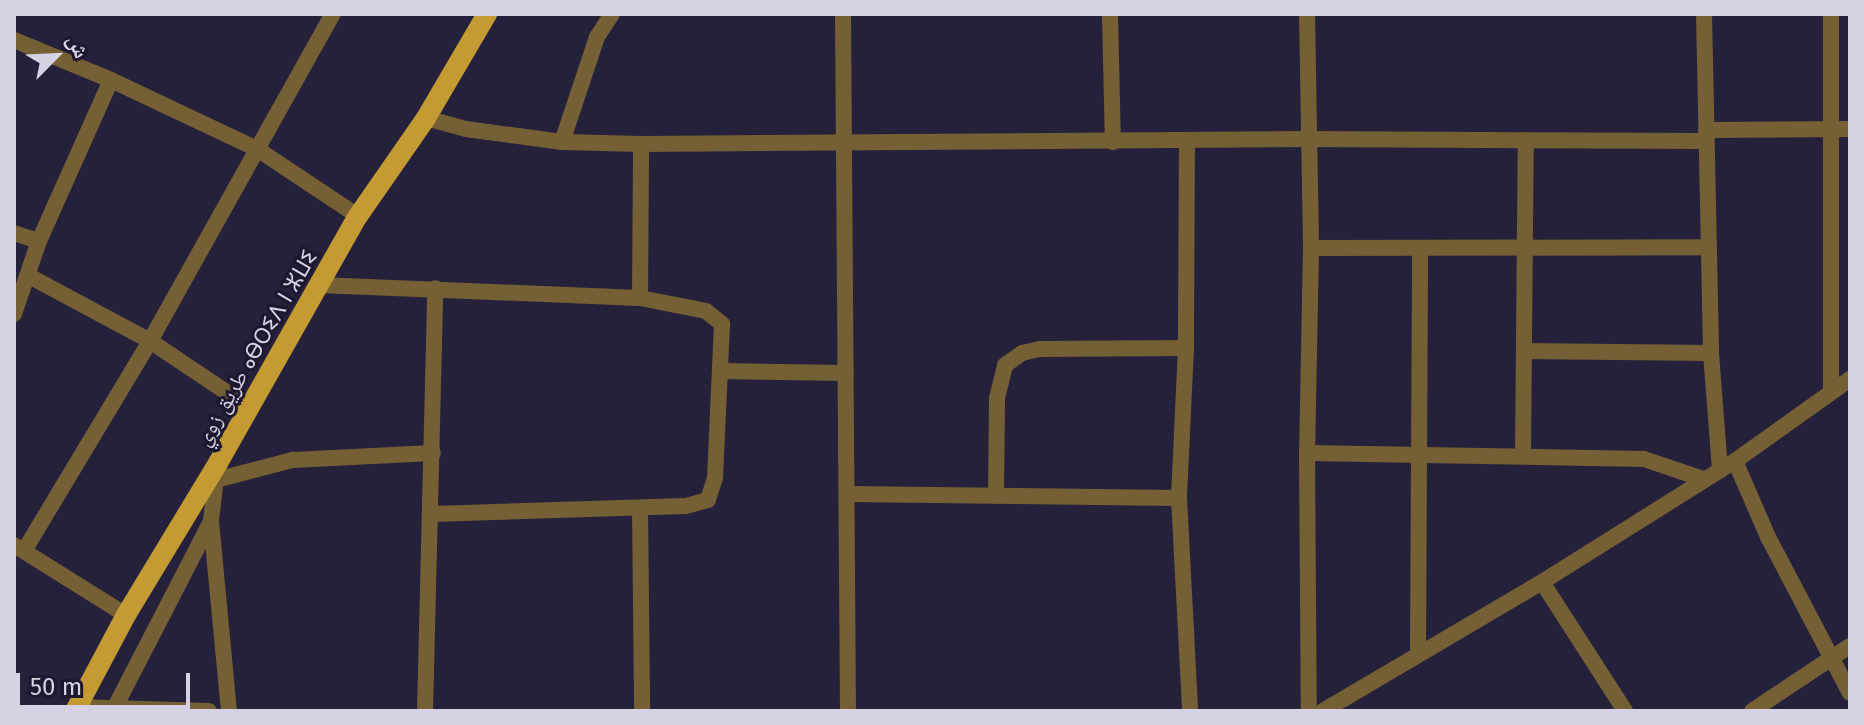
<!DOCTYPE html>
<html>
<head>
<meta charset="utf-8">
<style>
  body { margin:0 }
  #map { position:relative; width:1864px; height:725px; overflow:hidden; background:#26213a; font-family:"Fira Sans","Noto Naskh Arabic","Noto Sans Tifinagh",sans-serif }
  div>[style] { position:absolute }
  .minor>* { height:16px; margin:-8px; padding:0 8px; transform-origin:8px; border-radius:8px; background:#746034 }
  .primary>* { height:20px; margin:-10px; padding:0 10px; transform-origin:10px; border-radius:10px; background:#c49a32 }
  span { translate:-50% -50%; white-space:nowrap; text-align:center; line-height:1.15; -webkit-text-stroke:6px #1d172f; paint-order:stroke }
  .street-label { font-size:22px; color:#d5d2e3 }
  .frame { position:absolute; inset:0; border:16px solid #d5d2e3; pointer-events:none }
  .north { position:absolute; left:16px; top:16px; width:80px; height:80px; -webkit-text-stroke:6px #1d172f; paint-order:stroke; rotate:66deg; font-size:22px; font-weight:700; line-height:32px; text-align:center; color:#d5d2e3 }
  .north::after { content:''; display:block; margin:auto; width:28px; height:36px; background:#d5d2e3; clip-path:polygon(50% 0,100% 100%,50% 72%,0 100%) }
  .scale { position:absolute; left:16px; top:673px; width:174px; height:36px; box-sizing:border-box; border:4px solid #d5d2e3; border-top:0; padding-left:10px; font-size:24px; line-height:28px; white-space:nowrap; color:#d5d2e3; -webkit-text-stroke:6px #1d172f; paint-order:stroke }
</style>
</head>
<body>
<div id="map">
  <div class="minor">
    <div style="left:843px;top:14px;width:697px;rotate:89.59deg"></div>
    <div style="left:1110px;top:14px;width:128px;rotate:88.7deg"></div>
    <div style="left:1307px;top:14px;width:234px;rotate:89deg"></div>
    <div style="left:1311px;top:248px;width:205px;rotate:91.1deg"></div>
    <div style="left:1307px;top:453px;width:258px;rotate:89.6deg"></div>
    <div style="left:1704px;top:14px;width:339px;rotate:88.8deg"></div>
    <div style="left:1711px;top:353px;width:118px;rotate:85.6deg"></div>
    <div style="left:1831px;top:14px;width:377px;rotate:90deg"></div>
    <div style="left:14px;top:40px;width:105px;rotate:22.4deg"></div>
    <div style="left:111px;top:80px;width:161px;rotate:25.3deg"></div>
    <div style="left:257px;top:149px;width:121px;rotate:33.6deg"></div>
    <div style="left:426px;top:118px;width:41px;rotate:15.4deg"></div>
    <div style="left:466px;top:129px;width:97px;rotate:7.7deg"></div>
    <div style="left:562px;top:142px;width:79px;rotate:1.5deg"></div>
    <div style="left:641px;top:144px;width:666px;rotate:-0.43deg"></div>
    <div style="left:1307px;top:139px;width:399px;rotate:0.3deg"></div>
    <div style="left:1706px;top:130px;width:144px;rotate:-0.4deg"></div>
    <div style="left:1187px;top:140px;width:208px;rotate:90.3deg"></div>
    <div style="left:1186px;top:348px;width:150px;rotate:92.7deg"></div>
    <div style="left:1179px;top:498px;width:213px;rotate:87deg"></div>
    <div style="left:562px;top:142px;width:111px;rotate:-71.6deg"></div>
    <div style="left:597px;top:37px;width:27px;rotate:-57deg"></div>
    <div style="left:14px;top:233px;width:26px;rotate:18deg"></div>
    <div style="left:1311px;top:248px;width:397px;rotate:-0.1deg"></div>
    <div style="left:29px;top:276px;width:137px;rotate:28.2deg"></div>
    <div style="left:150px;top:341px;width:117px;rotate:33.8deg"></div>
    <div style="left:319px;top:285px;width:321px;rotate:2.3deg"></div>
    <div style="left:640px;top:298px;width:67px;rotate:11.1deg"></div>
    <div style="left:706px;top:311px;width:21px;rotate:39deg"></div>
    <div style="left:722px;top:324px;width:154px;rotate:92.6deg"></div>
    <div style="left:715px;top:478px;width:23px;rotate:108deg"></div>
    <div style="left:708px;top:500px;width:24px;rotate:165deg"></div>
    <div style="left:685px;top:506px;width:253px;rotate:178.2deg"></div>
    <div style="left:640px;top:298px;width:154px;rotate:-89.6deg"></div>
    <div style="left:14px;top:314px;width:77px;rotate:-71.1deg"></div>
    <div style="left:39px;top:241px;width:176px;rotate:-65.9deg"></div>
    <div style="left:1524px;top:351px;width:187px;rotate:0.6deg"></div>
    <div style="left:721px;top:371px;width:125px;rotate:0.9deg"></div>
    <div style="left:1307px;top:453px;width:337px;rotate:1deg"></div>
    <div style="left:1644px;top:459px;width:62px;rotate:18.7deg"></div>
    <div style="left:1523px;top:455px;width:315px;rotate:-89.5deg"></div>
    <div style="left:1735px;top:461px;width:83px;rotate:66.5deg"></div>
    <div style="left:1768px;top:537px;width:176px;rotate:62.3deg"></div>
    <div style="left:217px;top:469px;width:52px;rotate:96.6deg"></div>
    <div style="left:211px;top:521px;width:191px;rotate:84.6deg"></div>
    <div style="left:216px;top:480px;width:80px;rotate:-14.6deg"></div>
    <div style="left:293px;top:460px;width:140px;rotate:-2.9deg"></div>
    <div style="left:848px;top:494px;width:331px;rotate:0.7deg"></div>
    <div style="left:996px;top:496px;width:98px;rotate:-89.4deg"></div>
    <div style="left:997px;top:398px;width:34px;rotate:-76deg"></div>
    <div style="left:1005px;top:365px;width:21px;rotate:-35deg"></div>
    <div style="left:1022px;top:353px;width:18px;rotate:-13deg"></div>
    <div style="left:1040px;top:349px;width:146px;rotate:-0.4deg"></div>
    <div style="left:640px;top:508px;width:203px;rotate:89.4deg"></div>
    <div style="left:14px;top:545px;width:132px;rotate:32deg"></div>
    <div style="left:24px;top:551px;width:245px;rotate:-59deg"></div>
    <div style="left:150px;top:341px;width:375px;rotate:-60.8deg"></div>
    <div style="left:1542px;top:582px;width:153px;rotate:57.2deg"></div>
    <div style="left:1418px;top:652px;width:403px;rotate:-89.7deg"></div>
    <div style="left:77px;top:707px;width:132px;rotate:1.7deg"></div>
    <div style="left:113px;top:711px;width:214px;rotate:-62.7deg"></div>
    <div style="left:425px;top:711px;width:423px;rotate:-88.6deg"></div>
    <div style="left:1323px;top:711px;width:254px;rotate:-30.5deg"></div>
    <div style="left:1542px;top:582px;width:228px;rotate:-32.1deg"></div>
    <div style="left:1735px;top:461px;width:141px;rotate:-35.5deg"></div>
    <div style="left:1752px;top:711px;width:118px;rotate:-33.6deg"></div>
  </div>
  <div class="primary">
    <div style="left:75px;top:711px;width:109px;rotate:-62deg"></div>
    <div style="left:126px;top:615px;width:178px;rotate:-58.8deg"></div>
    <div style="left:218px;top:463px;width:284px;rotate:-60.5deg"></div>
    <div style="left:358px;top:216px;width:119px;rotate:-55.2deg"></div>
    <div style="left:426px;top:118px;width:121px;rotate:-59.6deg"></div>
  </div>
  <div class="street-label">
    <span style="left:256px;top:348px;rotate:-60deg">طريق زوي ⴰⴱⵔⵉⴷ ⵏ ⵣⵡⵉ</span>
  </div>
  <div class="frame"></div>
  <div class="north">ش</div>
  <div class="scale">50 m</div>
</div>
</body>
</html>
